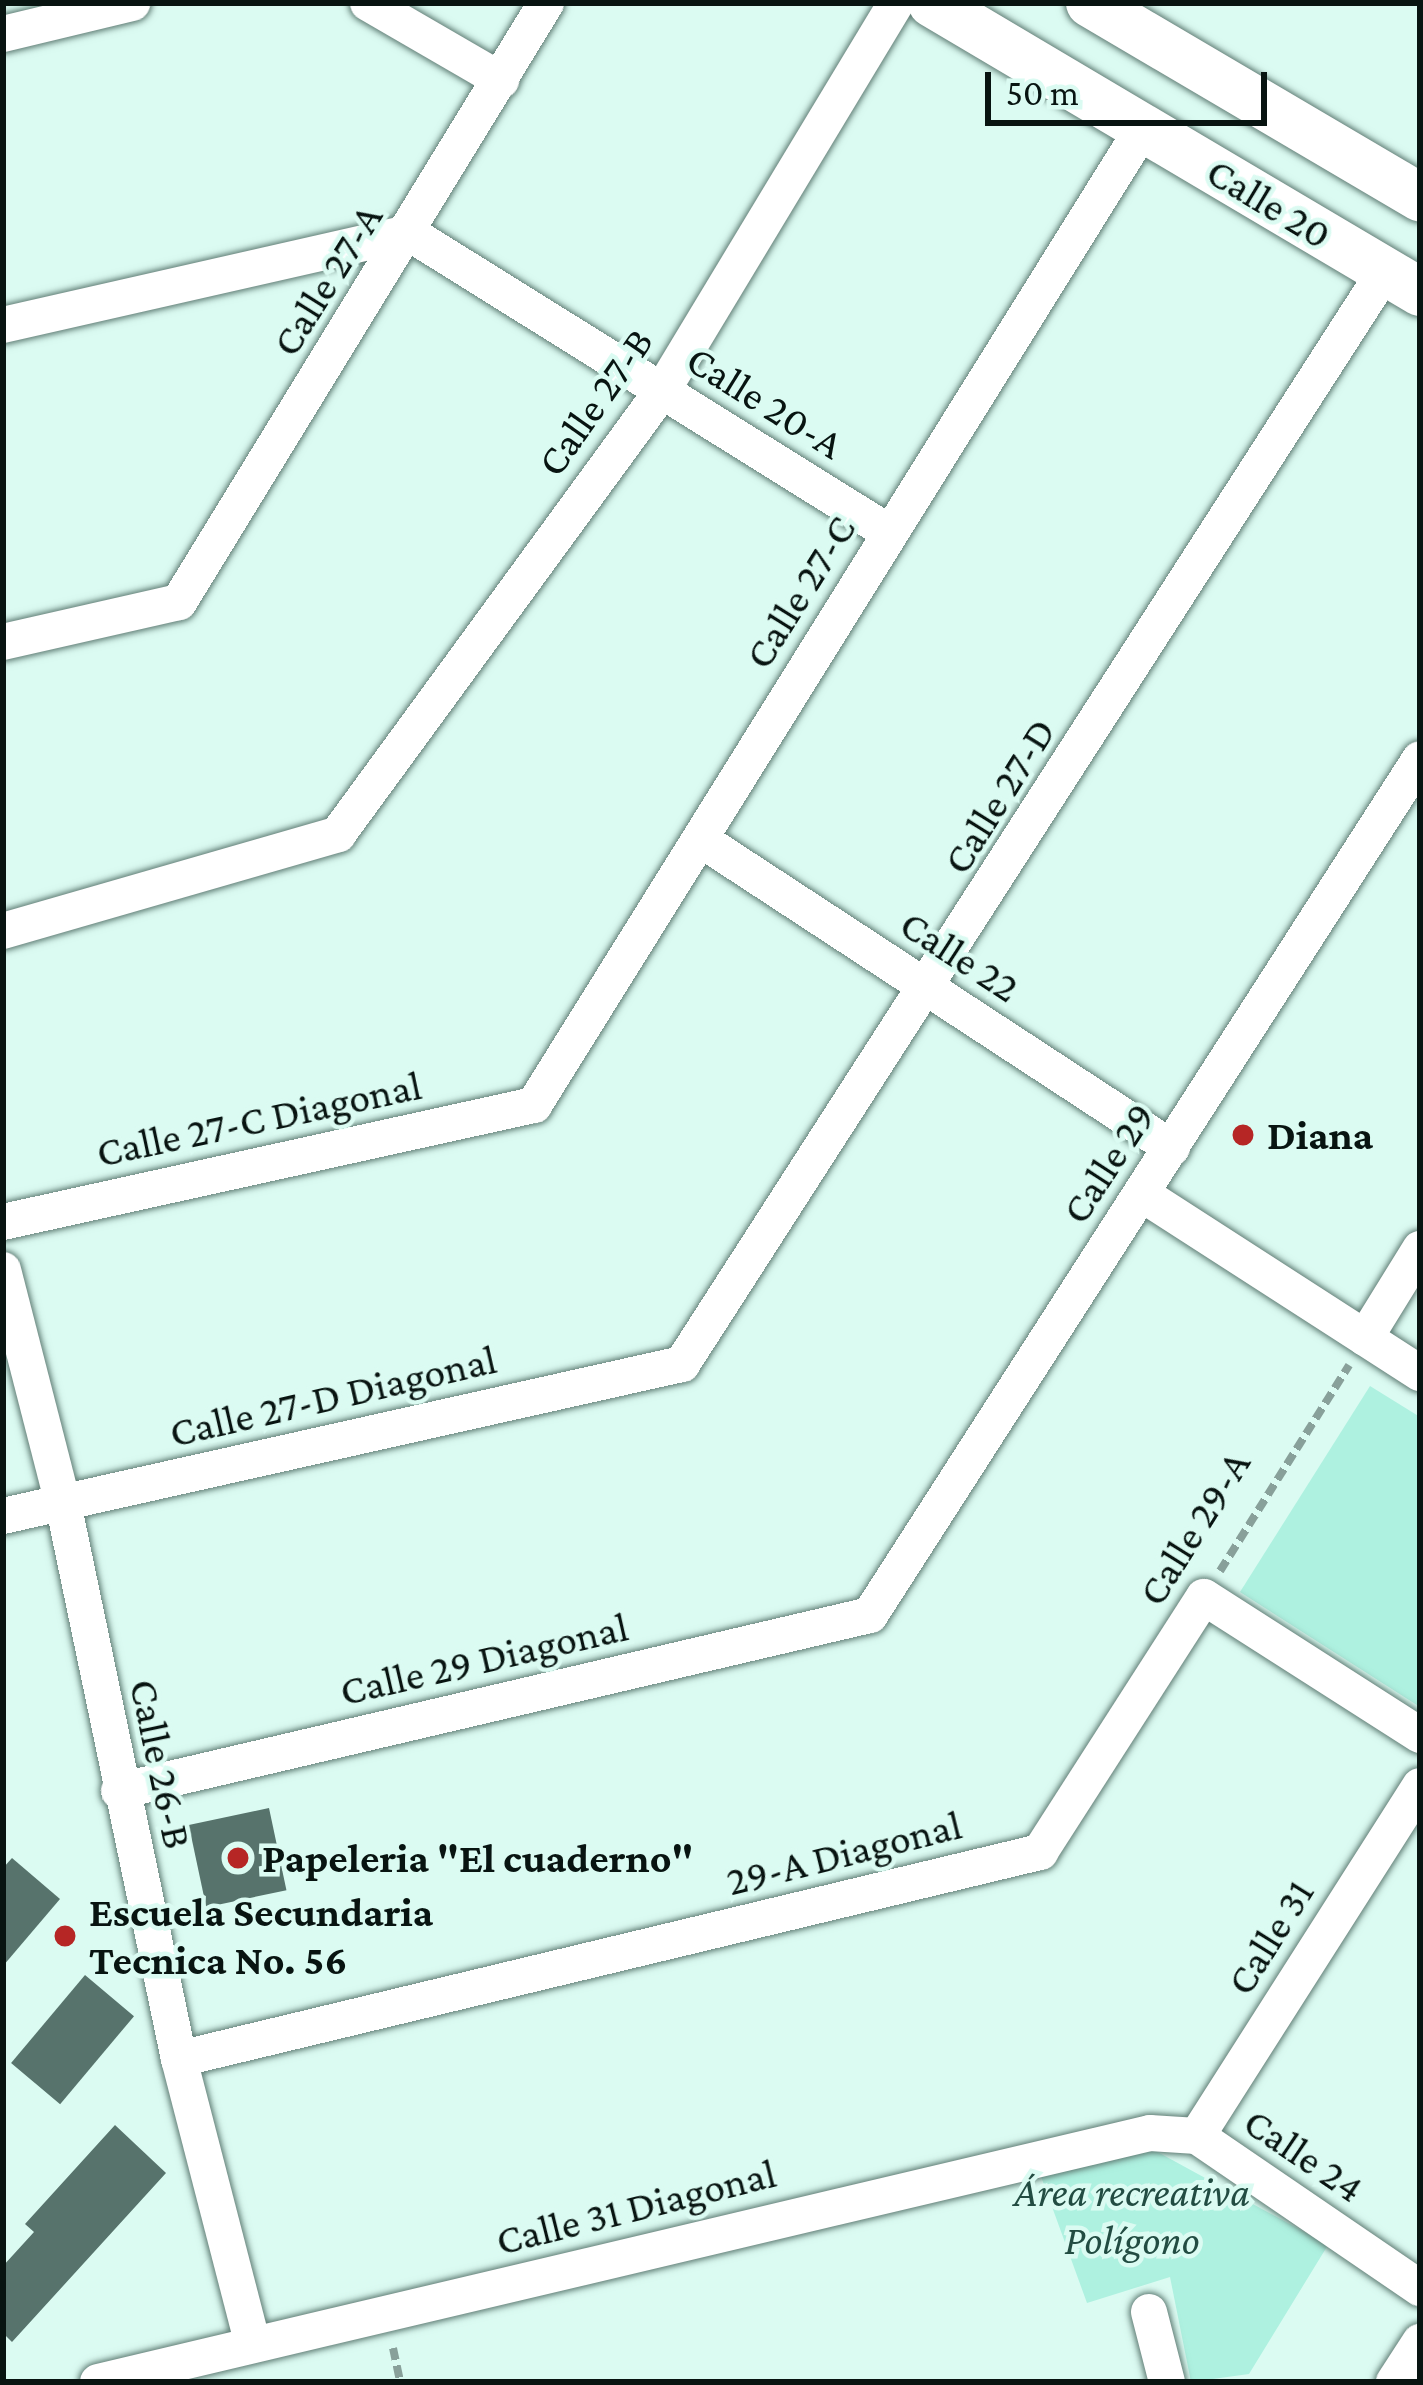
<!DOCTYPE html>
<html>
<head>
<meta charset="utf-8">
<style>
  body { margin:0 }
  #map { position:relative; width:1423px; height:2385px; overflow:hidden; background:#dbfbf2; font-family:"Crimson Pro",serif }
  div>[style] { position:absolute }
  .green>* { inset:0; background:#aef1e0 }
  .building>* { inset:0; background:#57736c; transform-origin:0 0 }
  .path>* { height:8px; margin-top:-4px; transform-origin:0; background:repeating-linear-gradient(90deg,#88a09a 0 12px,transparent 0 18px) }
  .roads { filter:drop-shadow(0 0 3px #617e76) drop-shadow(0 0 3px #617e76) }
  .street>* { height:36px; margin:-18px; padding:0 18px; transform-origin:18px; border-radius:18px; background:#fff }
  .secondary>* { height:48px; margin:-24px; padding:0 24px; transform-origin:24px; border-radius:24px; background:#fff }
  .dots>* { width:33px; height:33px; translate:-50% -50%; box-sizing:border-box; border:6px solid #dbfbf2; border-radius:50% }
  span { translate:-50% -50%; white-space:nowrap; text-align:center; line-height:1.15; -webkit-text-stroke:9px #dbfbf2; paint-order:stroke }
  .street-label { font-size:42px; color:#081411 }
  .poi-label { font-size:42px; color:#081411; font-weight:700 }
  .left { translate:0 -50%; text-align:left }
  .park-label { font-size:42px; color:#224c42; font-style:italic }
  .frame { position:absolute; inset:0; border:6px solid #081411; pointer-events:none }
  .scale { position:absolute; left:985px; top:72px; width:282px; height:54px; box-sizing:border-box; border:6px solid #081411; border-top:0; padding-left:15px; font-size:36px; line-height:42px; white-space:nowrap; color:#081411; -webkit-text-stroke:9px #dbfbf2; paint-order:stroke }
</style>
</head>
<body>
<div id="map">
  <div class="green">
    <div style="clip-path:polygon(1370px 1386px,1420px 1417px,1420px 1707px,1240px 1592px)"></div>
    <div style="clip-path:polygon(1143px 2144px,1328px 2245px,1249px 2374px,1191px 2382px,1170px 2277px,1087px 2303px,1039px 2171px)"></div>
  </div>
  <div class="building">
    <div style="left:269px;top:1808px;width:84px;height:82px;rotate:78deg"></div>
    <div style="clip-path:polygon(12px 1858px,60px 1899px,3px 1966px,3px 1868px)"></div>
    <div style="left:85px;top:1975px;width:64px;height:115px;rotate:40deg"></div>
    <div style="clip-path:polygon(115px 2125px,166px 2173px,12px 2342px,3px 2333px,3px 2266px,34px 2232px,25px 2224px)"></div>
  </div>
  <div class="path">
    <div style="left:1220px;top:1571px;width:243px;rotate:-57.9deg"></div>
    <div style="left:393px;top:2348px;width:35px;rotate:78deg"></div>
  </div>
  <div class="roads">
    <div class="street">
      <div style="left:368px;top:3px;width:154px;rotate:30.1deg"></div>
      <div style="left:3px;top:34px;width:133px;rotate:-13.5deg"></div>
      <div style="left:3px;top:325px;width:416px;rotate:-12.8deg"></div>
      <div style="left:409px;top:233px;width:567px;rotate:31.95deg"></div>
      <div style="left:3px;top:642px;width:180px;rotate:-12.8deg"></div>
      <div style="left:179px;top:602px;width:702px;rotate:-58.5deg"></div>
      <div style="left:700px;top:839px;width:564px;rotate:33.21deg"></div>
      <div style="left:3px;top:931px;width:349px;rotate:-16.1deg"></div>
      <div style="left:338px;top:834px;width:549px;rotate:-53.82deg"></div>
      <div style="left:662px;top:391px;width:453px;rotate:-58.9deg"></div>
      <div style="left:1142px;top:1194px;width:331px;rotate:32.8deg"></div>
      <div style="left:3px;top:1222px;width:544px;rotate:-12.43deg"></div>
      <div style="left:534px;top:1105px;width:1151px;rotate:-58.06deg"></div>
      <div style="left:3px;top:1270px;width:241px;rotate:75.6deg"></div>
      <div style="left:63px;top:1503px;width:568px;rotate:78.22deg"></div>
      <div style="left:179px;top:2059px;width:295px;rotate:75.5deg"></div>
      <div style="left:1365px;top:1338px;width:105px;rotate:-58.3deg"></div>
      <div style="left:3px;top:1516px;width:696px;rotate:-12.62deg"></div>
      <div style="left:682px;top:1364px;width:1300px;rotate:-57.25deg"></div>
      <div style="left:119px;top:1791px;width:771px;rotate:-13.19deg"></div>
      <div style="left:870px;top:1615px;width:1017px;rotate:-57.28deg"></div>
      <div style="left:179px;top:2059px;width:886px;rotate:-13.52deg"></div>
      <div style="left:1040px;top:1852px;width:303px;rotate:-57.3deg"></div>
      <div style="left:1204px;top:1597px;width:256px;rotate:32.6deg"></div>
      <div style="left:1197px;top:2136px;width:415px;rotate:-57.5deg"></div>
      <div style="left:1149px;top:2312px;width:72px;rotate:75.6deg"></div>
      <div style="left:98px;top:2382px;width:1081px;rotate:-13.32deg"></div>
      <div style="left:1150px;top:2133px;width:47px;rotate:3.7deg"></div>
      <div style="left:1197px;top:2136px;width:270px;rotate:34.3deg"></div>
      <div style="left:1394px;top:2382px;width:48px;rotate:-57deg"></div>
    </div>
    <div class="secondary">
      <div style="left:932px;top:3px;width:567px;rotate:30.63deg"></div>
      <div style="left:1090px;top:3px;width:383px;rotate:30.5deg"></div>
    </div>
  </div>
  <div class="dots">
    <div style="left:1243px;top:1135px;background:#b62625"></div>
    <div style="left:238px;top:1858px;background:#b62625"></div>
    <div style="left:65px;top:1936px;background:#b62625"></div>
  </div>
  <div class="street-label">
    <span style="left:1269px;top:203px;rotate:31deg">Calle 20</span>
    <span style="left:327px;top:280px;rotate:-58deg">Calle 27-A</span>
    <span style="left:595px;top:402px;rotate:-55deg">Calle 27-B</span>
    <span style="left:765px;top:402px;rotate:32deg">Calle 20-A</span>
    <span style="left:800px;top:592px;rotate:-58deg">Calle 27-C</span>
    <span style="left:999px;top:796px;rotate:-58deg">Calle 27-D</span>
    <span style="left:960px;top:956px;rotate:33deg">Calle 22</span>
    <span style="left:259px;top:1119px;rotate:-12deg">Calle 27-C Diagonal</span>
    <span style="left:1108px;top:1163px;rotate:-57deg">Calle 29</span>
    <span style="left:333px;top:1396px;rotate:-13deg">Calle 27-D Diagonal</span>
    <span style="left:1194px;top:1528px;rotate:-58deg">Calle 29-A</span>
    <span style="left:484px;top:1659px;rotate:-13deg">Calle 29 Diagonal</span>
    <span style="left:161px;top:1764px;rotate:78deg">Calle 26-B</span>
    <span style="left:844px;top:1853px;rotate:-14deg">29-A Diagonal</span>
    <span style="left:1270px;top:1937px;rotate:-58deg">Calle 31</span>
    <span style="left:1304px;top:2155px;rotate:34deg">Calle 24</span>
    <span style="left:636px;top:2207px;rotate:-14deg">Calle 31 Diagonal</span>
  </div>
  <div class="poi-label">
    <span class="left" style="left:1267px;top:1135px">Diana</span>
    <span class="left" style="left:262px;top:1858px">Papeleria "El cuaderno"</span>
    <span class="left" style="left:89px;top:1936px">Escuela Secundaria<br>Tecnica No. 56</span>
  </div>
  <div class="park-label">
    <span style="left:1132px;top:2216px">Área recreativa<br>Polígono</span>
  </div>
  <div class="frame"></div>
  <div class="scale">50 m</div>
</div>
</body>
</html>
